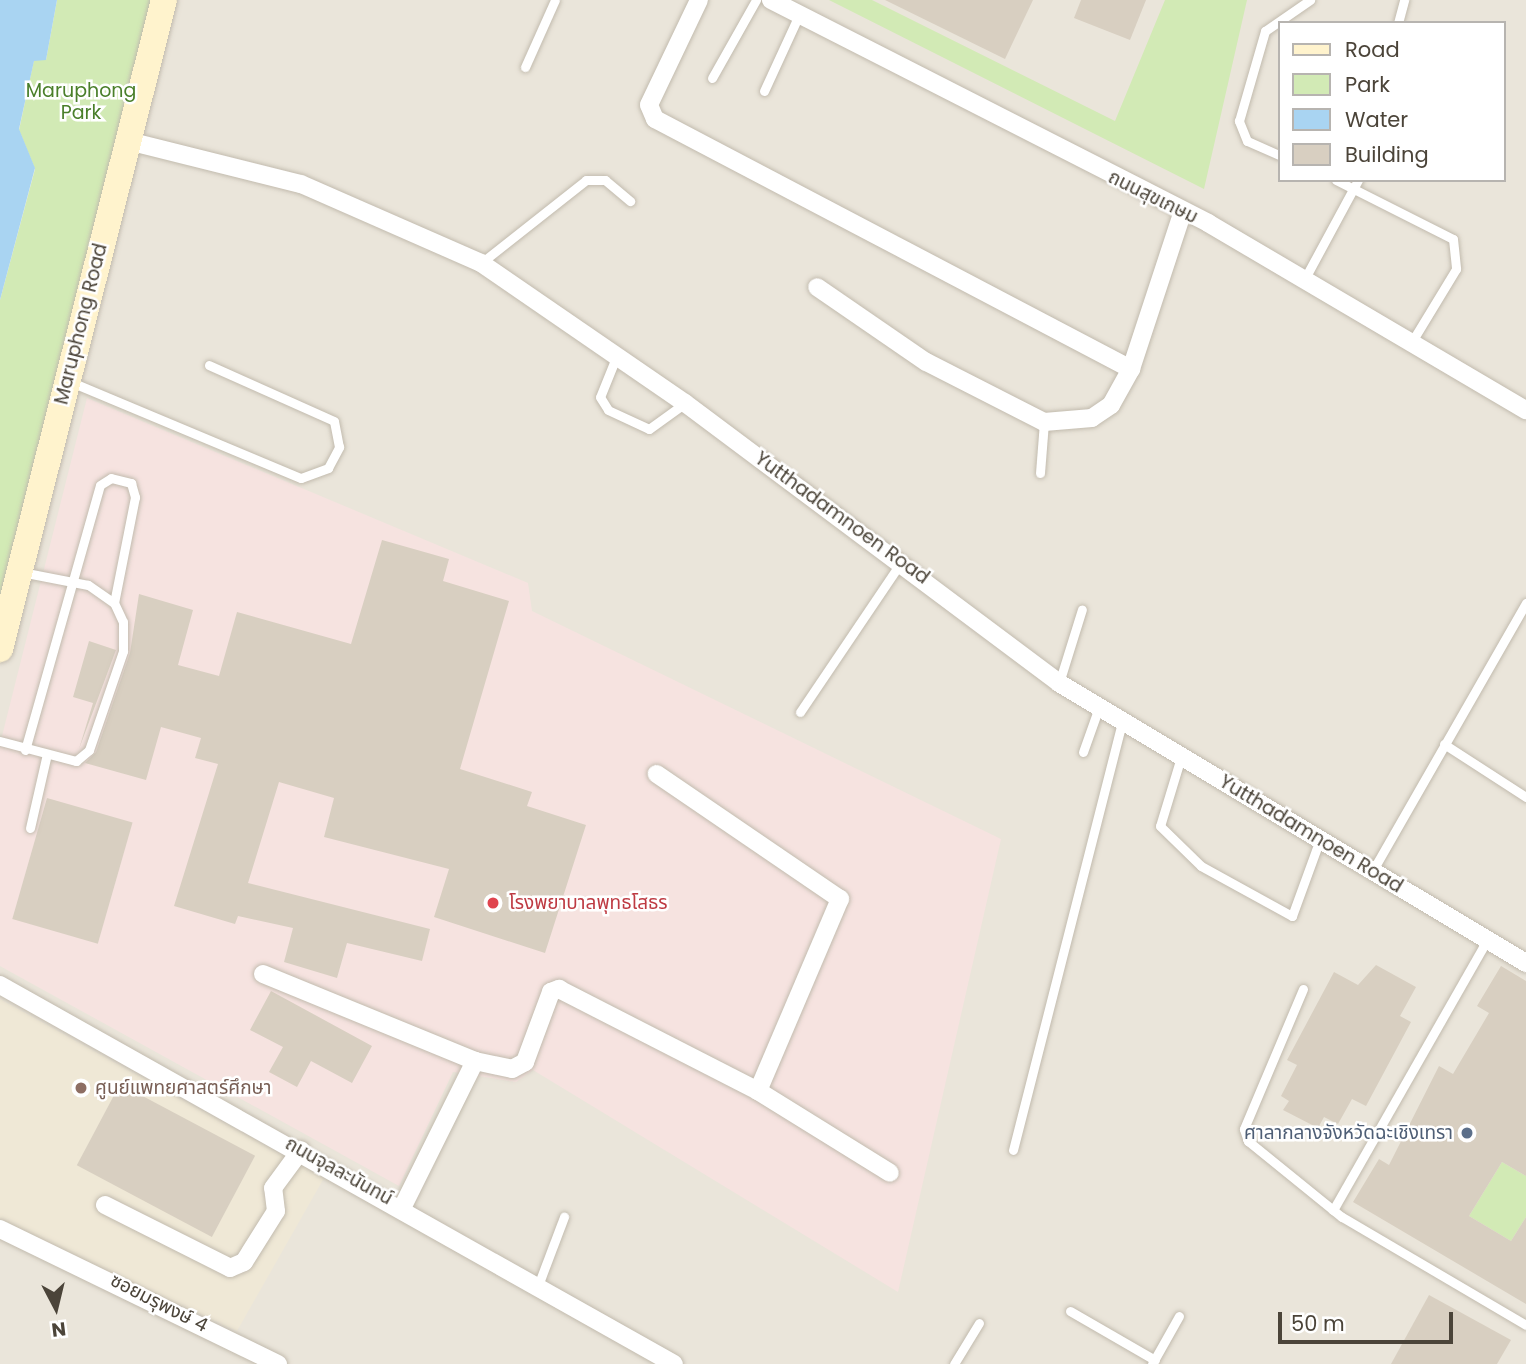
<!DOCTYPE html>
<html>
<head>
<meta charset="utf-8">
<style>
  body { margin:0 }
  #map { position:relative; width:1526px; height:1364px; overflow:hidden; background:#f6f3ec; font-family:Poppins,"Noto Sans Thai",sans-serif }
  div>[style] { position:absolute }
  .residential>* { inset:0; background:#eae5da }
  .education>* { inset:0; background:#efe8d6 }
  .medical>* { inset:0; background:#f6e3e0 }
  .green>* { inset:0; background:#d2eab5 }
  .water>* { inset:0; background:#a9d4f2 }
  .building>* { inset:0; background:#d8cfc1; transform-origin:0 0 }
  .roads { filter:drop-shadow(0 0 2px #c2bbae) drop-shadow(0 0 2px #c2bbae) }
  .lane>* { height:9px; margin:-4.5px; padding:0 4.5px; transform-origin:4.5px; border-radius:4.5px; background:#fff }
  .street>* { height:18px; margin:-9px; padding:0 9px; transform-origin:9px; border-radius:9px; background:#fff }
  .secondary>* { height:26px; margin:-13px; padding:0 13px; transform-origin:13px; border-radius:13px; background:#fff3cd }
  .dots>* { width:19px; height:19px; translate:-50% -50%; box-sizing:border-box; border:4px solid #fff; border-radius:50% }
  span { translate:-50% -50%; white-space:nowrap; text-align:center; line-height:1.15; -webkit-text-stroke:5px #fff; paint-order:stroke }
  .park-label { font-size:19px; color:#4a7f2a }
  .street-label { font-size:19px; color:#4b4439 }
  .health-label { font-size:19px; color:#be3a42 }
  .left { translate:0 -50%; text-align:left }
  .education-label { font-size:19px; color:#785e54 }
  .service-label { font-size:19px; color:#4e5e75 }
  .right { translate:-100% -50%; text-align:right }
  .legend { position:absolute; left:1278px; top:21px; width:228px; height:161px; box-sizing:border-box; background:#fff; border:2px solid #b7b4b0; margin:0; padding:9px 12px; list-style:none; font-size:21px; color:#4b4439 }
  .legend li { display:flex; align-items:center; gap:14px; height:35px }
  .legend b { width:35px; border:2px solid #b7b4b0 }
  .north { position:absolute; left:21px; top:1273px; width:70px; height:70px; -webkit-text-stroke:5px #fff; paint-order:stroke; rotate:173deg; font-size:19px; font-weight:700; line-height:28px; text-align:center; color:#4b4439 }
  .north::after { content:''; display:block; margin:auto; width:24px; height:32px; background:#4b4439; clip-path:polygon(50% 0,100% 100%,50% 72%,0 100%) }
  .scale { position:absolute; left:1278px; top:1312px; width:175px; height:32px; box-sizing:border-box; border:4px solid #4b4439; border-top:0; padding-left:9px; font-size:21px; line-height:24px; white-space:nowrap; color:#4b4439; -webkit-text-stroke:5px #fff; paint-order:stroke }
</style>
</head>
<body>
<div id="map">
  <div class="residential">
    <div style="clip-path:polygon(evenodd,100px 0,1526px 0,1526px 1364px,0 1364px,0 398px,100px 0,1279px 23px,1503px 23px,1503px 180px,1279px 180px,1279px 23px)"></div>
  </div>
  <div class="education">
    <div style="clip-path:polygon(0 999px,324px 1178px,237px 1331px,0 1225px)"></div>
  </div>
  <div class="medical">
    <div style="clip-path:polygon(87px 398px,528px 583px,532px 611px,1001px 839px,898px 1292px,533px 1070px,516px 1082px,453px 1072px,399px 1186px,0 966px,0 744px)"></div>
  </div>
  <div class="green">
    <div style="clip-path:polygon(57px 0,165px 0,0 627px,0 300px,35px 169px,19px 130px,34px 60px,46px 60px)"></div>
    <div style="clip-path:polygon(829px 0,872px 0,1115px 121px,1165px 0,1247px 0,1204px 189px)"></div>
    <div style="clip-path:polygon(1502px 1162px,1526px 1176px,1526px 1217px,1511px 1241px,1469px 1216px)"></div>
  </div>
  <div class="water">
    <div style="clip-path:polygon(0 0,57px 0,46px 60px,34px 61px,19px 129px,35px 168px,0 300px)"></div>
  </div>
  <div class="building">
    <div style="clip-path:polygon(885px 0,1033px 0,1005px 59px)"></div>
    <div style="clip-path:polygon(1081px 0,1146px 0,1130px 40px,1074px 18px)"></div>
    <div style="clip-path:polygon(382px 540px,449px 559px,443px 581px,509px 601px,460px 769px,532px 792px,527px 806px,586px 825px,545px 953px,434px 917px,449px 869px,324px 837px,334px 798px,279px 782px,248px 883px,430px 929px,422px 961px,347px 943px,337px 978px,284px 962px,293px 928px,238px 916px,235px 924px,174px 906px,218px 764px,195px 758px,201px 738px,161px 727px,146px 780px,85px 763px,96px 752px,130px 653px,139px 594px,193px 610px,178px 665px,219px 676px,237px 612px,351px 644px)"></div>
    <div style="clip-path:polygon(89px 641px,116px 650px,79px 749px,93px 703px,73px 697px)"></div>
    <div style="left:47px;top:798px;width:89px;height:126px;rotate:16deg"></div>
    <div style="clip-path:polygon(1376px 965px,1416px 987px,1400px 1016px,1411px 1022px,1366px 1106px,1352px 1099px,1338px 1124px,1324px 1117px,1318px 1128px,1283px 1110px,1289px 1101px,1281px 1096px,1297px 1065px,1287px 1060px,1334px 972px,1358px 985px)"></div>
    <div style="clip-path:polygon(1501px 966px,1526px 981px,1526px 1176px,1502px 1162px,1469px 1216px,1511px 1241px,1526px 1217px,1526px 1304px,1353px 1202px,1379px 1159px,1389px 1165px,1439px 1066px,1453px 1074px,1489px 1013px,1477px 1006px)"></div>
    <div style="clip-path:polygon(271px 991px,372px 1046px,352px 1083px,311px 1061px,297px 1087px,269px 1072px,283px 1047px,250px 1030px)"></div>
    <div style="left:120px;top:1084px;width:153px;height:92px;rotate:28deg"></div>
    <div style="clip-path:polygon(1429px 1295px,1511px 1340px,1497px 1364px,1391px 1364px)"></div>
  </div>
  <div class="roads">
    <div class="lane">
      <div style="left:1398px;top:23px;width:24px;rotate:-75deg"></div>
      <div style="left:525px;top:67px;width:73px;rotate:-65.9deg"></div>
      <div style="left:712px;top:78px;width:90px;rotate:-60.6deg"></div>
      <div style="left:764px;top:91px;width:84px;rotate:-65.3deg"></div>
      <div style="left:1279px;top:155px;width:35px;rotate:-156deg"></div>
      <div style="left:1247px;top:141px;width:22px;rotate:-112deg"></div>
      <div style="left:1239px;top:121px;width:94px;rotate:-73.9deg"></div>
      <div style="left:1265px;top:31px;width:55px;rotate:-34.6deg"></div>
      <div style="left:1336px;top:180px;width:131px;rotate:26.8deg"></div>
      <div style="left:1453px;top:239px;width:30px;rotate:84deg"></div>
      <div style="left:1456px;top:269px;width:87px;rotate:121.3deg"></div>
      <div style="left:481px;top:263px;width:134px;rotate:-38.3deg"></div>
      <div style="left:586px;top:180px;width:19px"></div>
      <div style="left:605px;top:180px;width:33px;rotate:40deg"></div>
      <div style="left:1304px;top:280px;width:114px;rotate:-61.6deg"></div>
      <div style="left:617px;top:355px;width:45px;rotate:112deg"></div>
      <div style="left:600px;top:397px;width:15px;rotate:58deg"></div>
      <div style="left:608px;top:410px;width:45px;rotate:24.9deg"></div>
      <div style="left:649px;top:429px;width:44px;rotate:-35.8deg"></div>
      <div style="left:71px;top:382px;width:249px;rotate:22.7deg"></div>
      <div style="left:301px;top:478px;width:29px;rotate:-20deg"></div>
      <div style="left:328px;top:468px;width:24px;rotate:-62deg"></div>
      <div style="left:339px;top:447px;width:26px;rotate:-101deg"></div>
      <div style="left:334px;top:421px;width:137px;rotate:-155.9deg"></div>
      <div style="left:1040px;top:473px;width:51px;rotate:-85.5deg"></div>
      <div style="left:1059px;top:683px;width:77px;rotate:-72.7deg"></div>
      <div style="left:800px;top:712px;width:181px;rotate:-56deg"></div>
      <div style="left:0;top:741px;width:79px;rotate:14.7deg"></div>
      <div style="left:76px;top:761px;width:17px;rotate:-40deg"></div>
      <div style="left:89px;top:750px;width:105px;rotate:-71deg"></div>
      <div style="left:123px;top:651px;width:29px;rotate:-90deg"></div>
      <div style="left:123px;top:622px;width:21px;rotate:-115deg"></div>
      <div style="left:114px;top:603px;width:32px;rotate:-145deg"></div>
      <div style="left:88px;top:585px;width:68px;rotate:-169deg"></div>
      <div style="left:1444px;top:744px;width:98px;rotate:32.9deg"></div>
      <div style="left:25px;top:750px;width:275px;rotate:-74.2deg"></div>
      <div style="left:100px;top:485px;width:13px;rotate:-32deg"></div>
      <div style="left:111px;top:478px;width:21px;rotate:14deg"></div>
      <div style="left:131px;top:483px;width:15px;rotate:74deg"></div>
      <div style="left:135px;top:497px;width:108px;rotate:101.2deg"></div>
      <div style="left:1083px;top:752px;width:48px;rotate:-70.4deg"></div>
      <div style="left:1181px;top:757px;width:72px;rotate:106.9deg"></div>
      <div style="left:1160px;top:826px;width:57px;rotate:44.3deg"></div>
      <div style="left:1201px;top:866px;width:104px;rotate:28.8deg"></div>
      <div style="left:1292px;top:916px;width:82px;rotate:-70deg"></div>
      <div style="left:30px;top:828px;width:72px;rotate:-77.1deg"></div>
      <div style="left:1373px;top:870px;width:308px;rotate:-60.2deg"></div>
      <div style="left:1303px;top:989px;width:152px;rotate:112.9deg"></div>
      <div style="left:1244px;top:1129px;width:13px;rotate:72deg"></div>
      <div style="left:1248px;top:1141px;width:121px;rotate:39deg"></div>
      <div style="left:1342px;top:1217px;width:213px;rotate:30.4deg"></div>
      <div style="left:1013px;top:1150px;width:442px;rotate:-75.7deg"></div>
      <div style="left:1333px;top:1210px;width:311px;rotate:-60.3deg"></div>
      <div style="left:539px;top:1283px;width:71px;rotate:-69.3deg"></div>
      <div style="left:1070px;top:1311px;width:98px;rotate:30deg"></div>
      <div style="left:954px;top:1364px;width:48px;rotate:-58.6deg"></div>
      <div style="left:1152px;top:1364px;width:55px;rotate:-60.6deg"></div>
    </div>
    <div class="street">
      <div style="left:699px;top:0;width:116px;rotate:115.5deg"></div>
      <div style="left:649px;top:105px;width:15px;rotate:67deg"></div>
      <div style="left:655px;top:119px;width:538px;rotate:27.71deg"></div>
      <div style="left:1131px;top:369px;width:41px;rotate:119.1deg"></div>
      <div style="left:1111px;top:405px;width:23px;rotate:146deg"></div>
      <div style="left:1092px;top:418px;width:48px;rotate:175.2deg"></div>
      <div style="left:1044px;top:422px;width:132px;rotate:-153deg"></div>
      <div style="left:926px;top:362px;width:132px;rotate:-145.5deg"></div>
      <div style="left:771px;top:0;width:491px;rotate:27deg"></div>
      <div style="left:1208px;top:223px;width:369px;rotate:30.5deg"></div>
      <div style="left:128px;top:141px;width:178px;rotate:14deg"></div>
      <div style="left:301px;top:184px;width:197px;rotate:23.7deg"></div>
      <div style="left:481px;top:263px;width:247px;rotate:34.5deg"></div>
      <div style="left:685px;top:403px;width:467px;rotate:36.8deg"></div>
      <div style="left:1059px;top:683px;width:545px;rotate:30.95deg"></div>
      <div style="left:1131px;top:369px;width:166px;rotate:-71.8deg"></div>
      <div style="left:263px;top:974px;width:229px;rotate:22.3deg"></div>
      <div style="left:0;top:985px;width:773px;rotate:29.35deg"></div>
      <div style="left:758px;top:1091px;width:155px;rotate:31.8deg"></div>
      <div style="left:105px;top:1205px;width:140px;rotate:26.7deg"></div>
      <div style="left:230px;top:1268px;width:15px;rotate:-23deg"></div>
      <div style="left:244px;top:1262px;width:60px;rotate:-57.9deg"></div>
      <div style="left:276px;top:1211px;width:23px;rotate:-97deg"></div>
      <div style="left:273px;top:1188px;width:47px;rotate:-53.6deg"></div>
      <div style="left:403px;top:1206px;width:162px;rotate:-63.6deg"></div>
      <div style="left:475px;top:1061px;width:38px;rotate:12deg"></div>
      <div style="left:512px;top:1069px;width:15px;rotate:-28deg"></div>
      <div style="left:525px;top:1062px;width:75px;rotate:-69.6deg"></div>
      <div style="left:551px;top:992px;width:9px;rotate:-21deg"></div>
      <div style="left:559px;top:989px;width:224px;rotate:27.1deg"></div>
      <div style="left:758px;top:1091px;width:209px;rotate:-66.9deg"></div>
      <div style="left:840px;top:899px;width:222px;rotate:-145.7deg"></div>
      <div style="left:0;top:1229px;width:309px;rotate:25.9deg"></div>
    </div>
    <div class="secondary">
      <div style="left:0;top:649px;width:669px;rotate:-75.82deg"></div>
    </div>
  </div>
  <div class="dots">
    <div style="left:493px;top:903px;background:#e0444e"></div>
    <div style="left:81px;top:1088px;background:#8d6e63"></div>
    <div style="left:1467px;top:1133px;background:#5c6f8a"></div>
  </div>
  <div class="park-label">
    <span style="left:81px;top:102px">Maruphong<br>Park</span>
  </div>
  <div class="street-label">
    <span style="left:1153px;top:197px;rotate:26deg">ถนนสุขเกษม</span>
    <span style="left:81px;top:324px;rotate:-76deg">Maruphong Road</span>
    <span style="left:842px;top:518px;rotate:36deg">Yutthadamnoen Road</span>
    <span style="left:1311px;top:834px;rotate:31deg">Yutthadamnoen Road</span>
    <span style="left:339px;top:1171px;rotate:29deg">ถนนจุลละนันทน์</span>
    <span style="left:159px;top:1303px;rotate:27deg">ซอยมรุพงษ์ 4</span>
  </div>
  <div class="health-label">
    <span class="left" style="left:509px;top:903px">โรงพยาบาลพุทธโสธร</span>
  </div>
  <div class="education-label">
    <span class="left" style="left:95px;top:1088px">ศูนย์แพทยศาสตร์ศึกษา</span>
  </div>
  <div class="service-label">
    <span class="right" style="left:1453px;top:1133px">ศาลากลางจังหวัดฉะเชิงเทรา</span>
  </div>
  <ul class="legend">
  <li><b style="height:9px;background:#fff3cd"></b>Road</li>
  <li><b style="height:19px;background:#d2eab5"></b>Park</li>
  <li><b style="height:19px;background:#a9d4f2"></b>Water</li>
  <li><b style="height:19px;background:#d8cfc1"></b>Building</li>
  </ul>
  <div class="north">N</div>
  <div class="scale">50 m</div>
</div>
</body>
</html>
